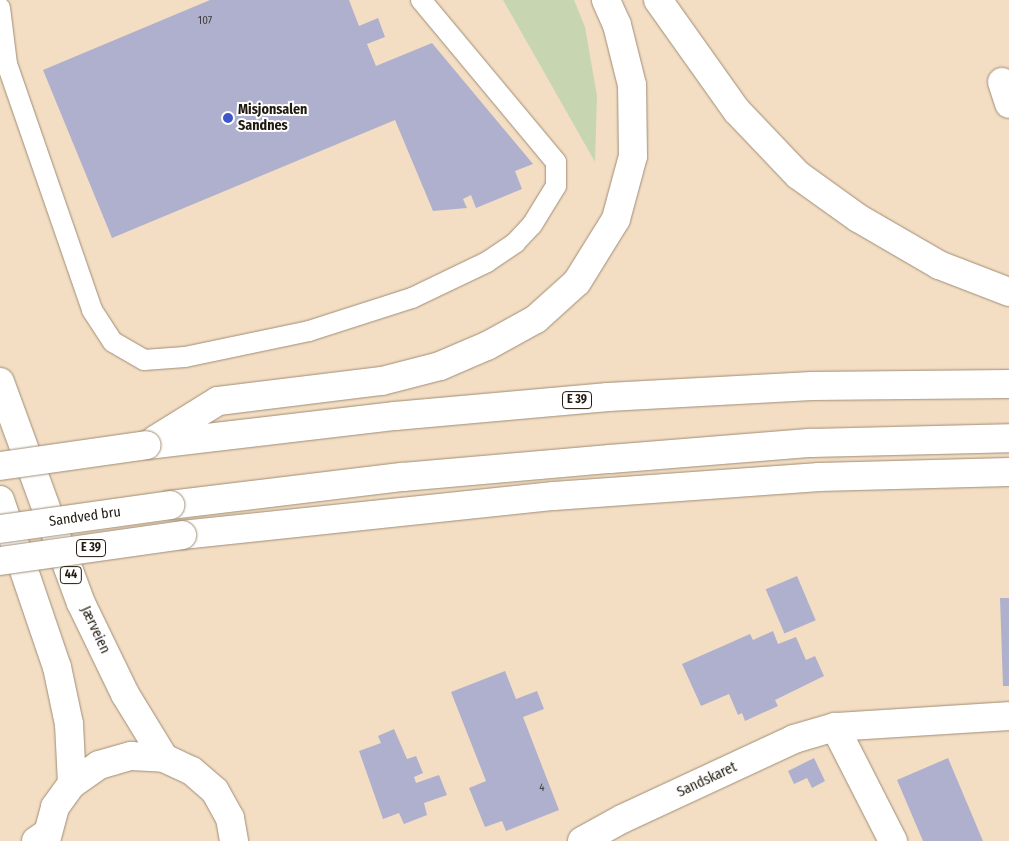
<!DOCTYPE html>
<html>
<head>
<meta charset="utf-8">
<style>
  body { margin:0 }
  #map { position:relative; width:1009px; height:841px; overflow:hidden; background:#f3dec4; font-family:"Fira Sans Condensed",sans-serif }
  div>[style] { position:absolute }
  .green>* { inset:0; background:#c7d6b1 }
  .building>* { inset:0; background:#afb0cd; transform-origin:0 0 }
  .roads { filter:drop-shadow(0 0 1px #a08d75) drop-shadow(0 0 1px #a08d75) }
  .service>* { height:20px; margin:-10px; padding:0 10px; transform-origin:10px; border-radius:10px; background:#fff }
  .minor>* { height:28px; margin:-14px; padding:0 14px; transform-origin:14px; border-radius:14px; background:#fff }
  .primary>* { height:28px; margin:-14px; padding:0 14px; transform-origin:14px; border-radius:14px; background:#fff }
  .motorway>* { height:28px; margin:-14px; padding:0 14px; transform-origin:14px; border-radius:14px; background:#fff }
  .bridges { filter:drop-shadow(0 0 1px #a08d75) drop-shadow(0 0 1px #a08d75) }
  .motorway-bridge>* { height:28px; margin:-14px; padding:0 14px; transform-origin:14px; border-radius:14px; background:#fff }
  .dots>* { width:14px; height:14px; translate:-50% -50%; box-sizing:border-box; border:2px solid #fff; border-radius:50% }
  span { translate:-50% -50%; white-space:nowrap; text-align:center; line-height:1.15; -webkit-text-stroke:4px #fff; paint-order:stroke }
  .number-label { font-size:11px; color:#44403f }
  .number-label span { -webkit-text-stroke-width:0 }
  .shield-label span { padding:1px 4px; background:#fff; border:1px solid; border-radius:4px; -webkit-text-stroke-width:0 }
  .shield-label { font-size:12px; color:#211a10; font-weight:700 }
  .poi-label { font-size:14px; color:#211a10; font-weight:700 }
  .left { translate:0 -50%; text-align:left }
  .street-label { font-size:14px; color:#211a10 }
</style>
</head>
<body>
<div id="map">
  <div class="green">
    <div style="clip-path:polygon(503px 0,574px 0,585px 27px,597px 96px,595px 162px)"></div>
  </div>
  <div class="building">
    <div style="clip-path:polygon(210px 0,349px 0,359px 26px,378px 18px,385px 37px,367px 44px,376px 66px,432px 43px,533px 164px,515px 171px,522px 189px,476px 208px,471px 195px,463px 199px,467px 208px,433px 211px,395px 120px,112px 238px,43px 70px)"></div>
    <div style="left:797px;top:576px;width:48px;height:34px;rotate:67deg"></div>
    <div style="clip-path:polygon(1000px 598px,1009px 598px,1009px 686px,1003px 686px)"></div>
    <div style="clip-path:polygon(773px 631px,778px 644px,796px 637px,806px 660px,815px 656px,824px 676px,775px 700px,778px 706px,745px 721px,742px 713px,738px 715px,729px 694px,701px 706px,682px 664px,750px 634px,753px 640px)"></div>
    <div style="clip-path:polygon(505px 671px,516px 699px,537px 691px,544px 709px,523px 717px,559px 810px,506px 831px,502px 821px,485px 827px,469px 788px,486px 781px,451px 692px)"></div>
    <div style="clip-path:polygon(394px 729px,407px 759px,416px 756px,423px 773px,414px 777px,416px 783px,439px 775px,447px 795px,424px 803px,427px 815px,404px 824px,399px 813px,383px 819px,359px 751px,381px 743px,378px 736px)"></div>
    <div style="clip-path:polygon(814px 758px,825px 781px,812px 788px,807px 778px,794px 784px,788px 771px)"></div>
    <div style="clip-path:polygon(948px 758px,983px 841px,923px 841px,897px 780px)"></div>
  </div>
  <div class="roads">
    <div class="service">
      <div style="left:0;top:8px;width:56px;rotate:82.9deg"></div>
      <div style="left:7px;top:64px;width:260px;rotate:70.9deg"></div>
      <div style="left:92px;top:310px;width:38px;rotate:57deg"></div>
      <div style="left:113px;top:342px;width:36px;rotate:30deg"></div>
      <div style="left:144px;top:360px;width:41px;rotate:-4.2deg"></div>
      <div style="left:185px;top:357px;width:127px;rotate:-11.8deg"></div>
      <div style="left:309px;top:331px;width:108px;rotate:-17.8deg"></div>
      <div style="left:412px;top:298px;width:83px;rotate:-25.6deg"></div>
      <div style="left:487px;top:262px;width:34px;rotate:-34deg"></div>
      <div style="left:515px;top:243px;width:25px;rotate:-47deg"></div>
      <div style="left:532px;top:225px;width:46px;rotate:-58.4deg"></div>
      <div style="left:556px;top:186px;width:24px;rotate:-90deg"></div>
      <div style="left:556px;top:162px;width:211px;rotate:-129.8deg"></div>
    </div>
    <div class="minor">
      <div style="left:1002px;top:82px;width:23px;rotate:72deg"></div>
      <div style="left:835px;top:727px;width:128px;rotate:63deg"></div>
      <div style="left:582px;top:841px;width:46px;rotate:-28.8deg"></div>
      <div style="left:622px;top:819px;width:190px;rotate:-24.9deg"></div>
      <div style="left:794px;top:739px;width:43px;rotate:-16.3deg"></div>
      <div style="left:835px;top:727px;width:174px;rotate:-3.6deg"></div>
    </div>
    <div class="primary">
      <div style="left:0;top:382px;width:235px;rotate:69.9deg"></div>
      <div style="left:81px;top:603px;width:101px;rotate:64.2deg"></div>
      <div style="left:125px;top:694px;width:75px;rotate:58.6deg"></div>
      <div style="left:0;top:500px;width:176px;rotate:71.2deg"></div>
      <div style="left:57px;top:667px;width:58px;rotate:78.1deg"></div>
      <div style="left:69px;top:724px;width:60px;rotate:87.1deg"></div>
      <div style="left:46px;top:841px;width:35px;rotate:-75deg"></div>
      <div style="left:55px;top:807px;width:29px;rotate:-54deg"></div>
      <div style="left:72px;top:784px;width:33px;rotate:-35deg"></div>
      <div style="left:99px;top:765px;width:33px;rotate:-16deg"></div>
      <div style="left:131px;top:756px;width:33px;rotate:3deg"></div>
      <div style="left:164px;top:758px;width:31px;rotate:25deg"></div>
      <div style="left:192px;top:771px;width:30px;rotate:41deg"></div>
      <div style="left:215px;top:791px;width:31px;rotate:61deg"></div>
      <div style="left:230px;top:818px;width:23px;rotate:80deg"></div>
    </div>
    <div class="motorway">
      <div style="left:658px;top:0;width:136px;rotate:54.6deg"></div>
      <div style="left:737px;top:111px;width:88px;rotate:46.4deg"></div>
      <div style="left:798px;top:175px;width:74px;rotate:35.6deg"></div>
      <div style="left:858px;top:218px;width:94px;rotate:30.1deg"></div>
      <div style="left:939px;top:265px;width:75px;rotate:21.1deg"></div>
      <div style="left:155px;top:440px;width:74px;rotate:-31.8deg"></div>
      <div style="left:218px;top:401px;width:165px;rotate:-7deg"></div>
      <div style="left:382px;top:381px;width:60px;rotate:-14.5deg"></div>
      <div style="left:440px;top:366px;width:51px;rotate:-23.1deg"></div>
      <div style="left:487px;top:346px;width:56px;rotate:-28.9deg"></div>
      <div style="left:536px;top:319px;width:55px;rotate:-42.1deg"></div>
      <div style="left:577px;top:282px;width:74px;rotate:-58.2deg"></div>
      <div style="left:616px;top:219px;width:65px;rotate:-74.9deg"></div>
      <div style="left:633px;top:156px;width:71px;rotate:-90.8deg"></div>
      <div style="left:632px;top:85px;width:62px;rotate:-104deg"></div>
      <div style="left:617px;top:25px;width:27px;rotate:-114deg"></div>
      <div style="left:147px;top:445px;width:250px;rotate:-6.7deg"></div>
      <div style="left:395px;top:416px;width:214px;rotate:-5.1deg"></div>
      <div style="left:608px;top:397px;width:204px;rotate:-3.1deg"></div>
      <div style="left:812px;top:386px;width:197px;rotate:-0.6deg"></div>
      <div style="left:170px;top:505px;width:235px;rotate:-6.9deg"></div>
      <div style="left:403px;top:477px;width:208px;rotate:-5deg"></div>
      <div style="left:610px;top:459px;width:202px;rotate:-4.6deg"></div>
      <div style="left:811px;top:443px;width:198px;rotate:-1.4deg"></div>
      <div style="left:182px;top:535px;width:374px;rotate:-6deg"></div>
      <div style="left:554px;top:496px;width:266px;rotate:-4.1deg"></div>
      <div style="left:819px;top:477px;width:190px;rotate:-1.5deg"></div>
      <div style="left:36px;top:841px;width:12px;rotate:-35deg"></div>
    </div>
  </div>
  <div class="bridges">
    <div class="motorway-bridge">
      <div style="left:0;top:466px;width:148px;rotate:-8.1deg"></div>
      <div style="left:0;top:529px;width:172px;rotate:-8deg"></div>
      <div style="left:0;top:561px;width:184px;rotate:-8.1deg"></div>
    </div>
  </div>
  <div class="dots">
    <div style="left:228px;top:118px;background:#3f57ca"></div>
  </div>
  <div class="number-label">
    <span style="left:205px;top:21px">107</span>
    <span style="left:542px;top:788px">4</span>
  </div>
  <div class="shield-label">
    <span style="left:577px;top:400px">E 39</span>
    <span style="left:91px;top:548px">E 39</span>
    <span style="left:71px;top:575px">44</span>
  </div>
  <div class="poi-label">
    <span class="left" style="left:238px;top:118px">Misjonsalen<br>Sandnes</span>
  </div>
  <div class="street-label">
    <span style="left:85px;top:517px;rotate:-8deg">Sandved bru</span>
    <span style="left:95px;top:630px;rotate:65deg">Jærveien</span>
    <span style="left:707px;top:780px;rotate:-25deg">Sandskaret</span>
  </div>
</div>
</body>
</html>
